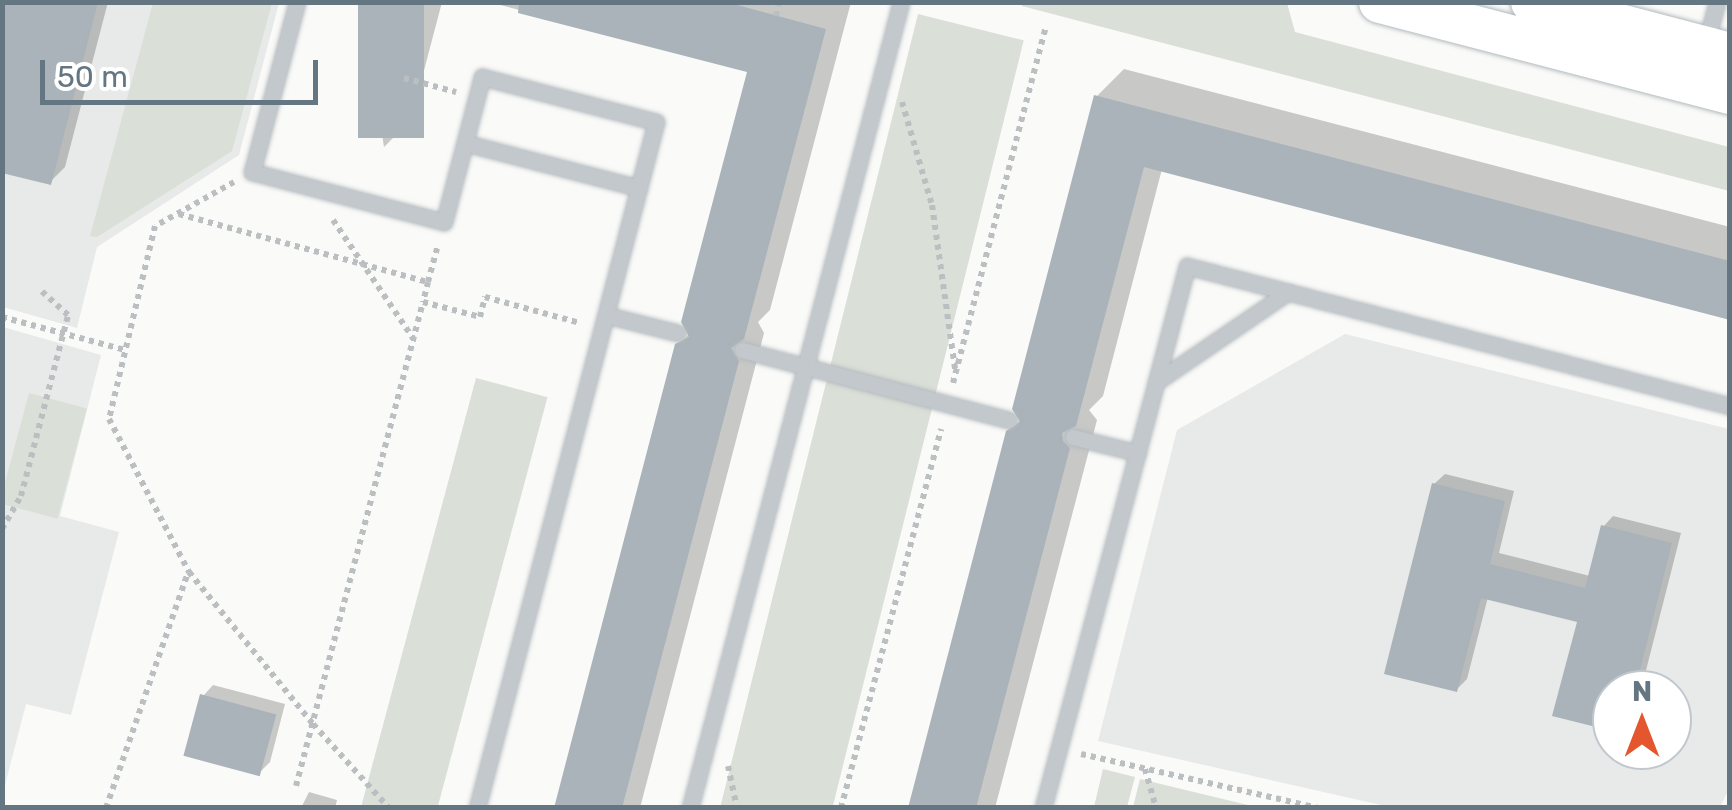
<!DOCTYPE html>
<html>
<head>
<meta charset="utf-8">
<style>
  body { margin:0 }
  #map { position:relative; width:1732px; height:810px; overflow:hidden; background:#fafaf8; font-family:Rubik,sans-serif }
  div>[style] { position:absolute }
  .built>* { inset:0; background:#e8e9e9 }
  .green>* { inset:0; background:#dadfd7; transform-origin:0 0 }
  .shadow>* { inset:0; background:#0003 }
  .building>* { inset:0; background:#aab3b9; transform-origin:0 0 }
  .path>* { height:6px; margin-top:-3px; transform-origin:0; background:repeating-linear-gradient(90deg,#bbbfc2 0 5px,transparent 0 10px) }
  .roads { filter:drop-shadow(0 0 2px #b3babf) drop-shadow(0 0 2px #b3babf) }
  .lane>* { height:15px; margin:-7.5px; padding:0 7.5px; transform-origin:7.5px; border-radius:7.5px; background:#c3c8cc }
  .secondary>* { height:42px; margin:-21px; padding:0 21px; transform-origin:21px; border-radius:21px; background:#fff }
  span { translate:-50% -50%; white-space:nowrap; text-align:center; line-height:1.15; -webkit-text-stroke:10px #fff; paint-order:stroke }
  .frame { position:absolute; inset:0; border:5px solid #657683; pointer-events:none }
  .north { position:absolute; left:1592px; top:670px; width:100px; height:100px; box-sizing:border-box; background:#fff; border:2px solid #c1c8cd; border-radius:50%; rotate:0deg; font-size:28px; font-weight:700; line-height:40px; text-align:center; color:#657683 }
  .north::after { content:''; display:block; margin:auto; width:35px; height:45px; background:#e4572e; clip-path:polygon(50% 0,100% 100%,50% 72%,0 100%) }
  .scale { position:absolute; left:40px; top:60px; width:278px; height:45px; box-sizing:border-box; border:5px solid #657683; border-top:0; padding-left:12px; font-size:30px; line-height:35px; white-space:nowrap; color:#657683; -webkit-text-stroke:8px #fff; paint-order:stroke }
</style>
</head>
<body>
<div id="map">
  <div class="built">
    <div style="clip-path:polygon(2px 3px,279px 3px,239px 155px,97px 247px,77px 328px,3px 307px)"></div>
    <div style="clip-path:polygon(3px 327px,101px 355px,60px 516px,119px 532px,71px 715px,26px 704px,3px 793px)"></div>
    <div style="clip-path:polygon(evenodd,1345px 334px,1729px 429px,1730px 787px,1720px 807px,1390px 807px,1098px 741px,1177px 430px,1345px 334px,1612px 690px,1672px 690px,1672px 750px,1612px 750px,1612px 690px)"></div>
  </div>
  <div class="green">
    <div style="clip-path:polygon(1023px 2px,1287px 3px,1295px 32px,1729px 147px,1729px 191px,1022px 6px)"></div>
    <div style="clip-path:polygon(153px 3px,272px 3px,232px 151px,97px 237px,90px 236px)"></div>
    <div style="left:918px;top:14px;width:109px;height:821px;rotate:14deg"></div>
    <div style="left:476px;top:378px;width:74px;height:443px;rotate:15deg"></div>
    <div style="left:29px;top:393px;width:60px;height:114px;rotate:15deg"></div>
    <div style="clip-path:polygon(1103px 769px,1135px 777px,1127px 807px,1094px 807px)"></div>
    <div style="clip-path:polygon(1140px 779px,1256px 807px,1133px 807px)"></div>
  </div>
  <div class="shadow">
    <div style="clip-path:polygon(2px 2px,108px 2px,65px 167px,50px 182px)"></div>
    <div style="clip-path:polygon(361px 2px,442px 2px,411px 120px,384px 147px)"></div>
    <div style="clip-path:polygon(489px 2px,851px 2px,770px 310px,758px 322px,764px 333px,640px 808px,556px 808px,678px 345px,690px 333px,750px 71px)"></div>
    <div style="clip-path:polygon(1124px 69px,1730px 227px,1730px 317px,1162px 169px,1103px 396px,1089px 410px,1097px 420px,995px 808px,910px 808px,1009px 432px,1021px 419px,1097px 96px)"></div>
    <div style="clip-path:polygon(1445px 474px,1514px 491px,1499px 553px,1590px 576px,1603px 527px,1613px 516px,1681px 533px,1641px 690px,1612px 690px,1612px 729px,1580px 620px,1488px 597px,1467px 679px,1456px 690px,1434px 484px)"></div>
    <div style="clip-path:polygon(213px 685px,285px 704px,270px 762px,259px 773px,203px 696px)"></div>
    <div style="clip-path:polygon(309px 792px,337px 800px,335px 808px,301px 808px)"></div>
  </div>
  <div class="building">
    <div style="clip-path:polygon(2px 2px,98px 2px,51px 185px,2px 173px)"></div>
    <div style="left:358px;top:2px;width:66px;height:136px"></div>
    <div style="clip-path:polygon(519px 2px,726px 2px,826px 29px,744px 339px,731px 348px,739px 361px,622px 808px,554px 808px,675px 344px,689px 337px,681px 322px,747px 72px,518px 13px)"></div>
    <div style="clip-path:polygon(1094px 95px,1730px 261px,1730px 320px,1144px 167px,1076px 426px,1062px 433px,1063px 441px,1070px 448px,976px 808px,908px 808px,1006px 431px,1020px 422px,1012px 409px)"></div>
    <div style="clip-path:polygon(1432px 483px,1505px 501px,1490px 564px,1585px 588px,1601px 525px,1672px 543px,1635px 690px,1612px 690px,1612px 731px,1552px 716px,1577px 622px,1481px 598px,1457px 692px,1384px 674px)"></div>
    <div style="left:200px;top:694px;width:79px;height:64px;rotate:15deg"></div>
  </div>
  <div class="path">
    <div style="left:776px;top:16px;width:14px;rotate:-78deg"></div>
    <div style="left:404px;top:78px;width:54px;rotate:15.1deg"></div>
    <div style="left:902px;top:102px;width:107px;rotate:73.8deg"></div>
    <div style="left:932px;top:205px;width:166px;rotate:82deg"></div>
    <div style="left:234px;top:182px;width:90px;rotate:150.9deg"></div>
    <div style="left:155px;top:226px;width:198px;rotate:103.4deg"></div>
    <div style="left:109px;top:419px;width:173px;rotate:62.4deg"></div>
    <div style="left:189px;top:572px;width:196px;rotate:50.8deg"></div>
    <div style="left:313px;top:724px;width:113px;rotate:47.9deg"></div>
    <div style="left:179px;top:214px;width:258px;rotate:15.3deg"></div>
    <div style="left:428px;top:282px;width:21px;rotate:104deg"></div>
    <div style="left:423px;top:302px;width:59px;rotate:14.7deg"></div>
    <div style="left:480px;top:317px;width:21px;rotate:-76deg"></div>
    <div style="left:485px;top:297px;width:98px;rotate:15.3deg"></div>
    <div style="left:333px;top:220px;width:143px;rotate:55.9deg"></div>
    <div style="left:428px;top:282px;width:39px;rotate:-75deg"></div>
    <div style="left:2px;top:317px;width:127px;rotate:15deg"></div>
    <div style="left:953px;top:383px;width:369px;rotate:-75.4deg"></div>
    <div style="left:2px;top:529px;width:38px;rotate:-60deg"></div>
    <div style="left:21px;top:496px;width:187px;rotate:-75.4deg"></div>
    <div style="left:68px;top:315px;width:38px;rotate:-138deg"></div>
    <div style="left:1081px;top:754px;width:244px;rotate:12.8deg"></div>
    <div style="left:728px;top:766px;width:43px;rotate:77.9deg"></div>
    <div style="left:1145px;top:769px;width:41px;rotate:74.2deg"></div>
    <div style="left:296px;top:786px;width:500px;rotate:-75.3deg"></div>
    <div style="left:106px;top:808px;width:249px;rotate:-70.8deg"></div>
    <div style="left:841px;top:808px;width:392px;rotate:-75.2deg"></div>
  </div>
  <div class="roads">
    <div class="lane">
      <div style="left:297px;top:2px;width:176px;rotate:104.8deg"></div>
      <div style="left:252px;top:172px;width:198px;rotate:14.6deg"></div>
      <div style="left:444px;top:222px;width:150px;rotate:-75.3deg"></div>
      <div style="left:482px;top:77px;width:180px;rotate:14.5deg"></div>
      <div style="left:656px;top:122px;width:709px;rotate:104.62deg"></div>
      <div style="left:1705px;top:47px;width:47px;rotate:-75.1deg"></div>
      <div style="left:465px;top:143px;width:180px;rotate:14.5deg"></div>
      <div style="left:606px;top:315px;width:74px;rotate:14deg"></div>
      <div style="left:742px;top:350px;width:276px;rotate:14.7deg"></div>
      <div style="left:1156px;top:382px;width:160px;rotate:-34.3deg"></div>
      <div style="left:1073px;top:437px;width:67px;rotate:13.8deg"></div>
      <div style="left:690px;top:808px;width:833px;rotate:-75.33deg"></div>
      <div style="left:1043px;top:808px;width:561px;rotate:-75.12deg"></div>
      <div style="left:1187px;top:266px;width:561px;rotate:14.46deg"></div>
    </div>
    <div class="secondary">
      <div style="left:1380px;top:2px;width:362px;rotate:14.6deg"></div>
      <div style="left:1532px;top:2px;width:205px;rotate:14.7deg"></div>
    </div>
  </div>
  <div class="frame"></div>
  <div class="north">N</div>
  <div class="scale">50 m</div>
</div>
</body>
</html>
